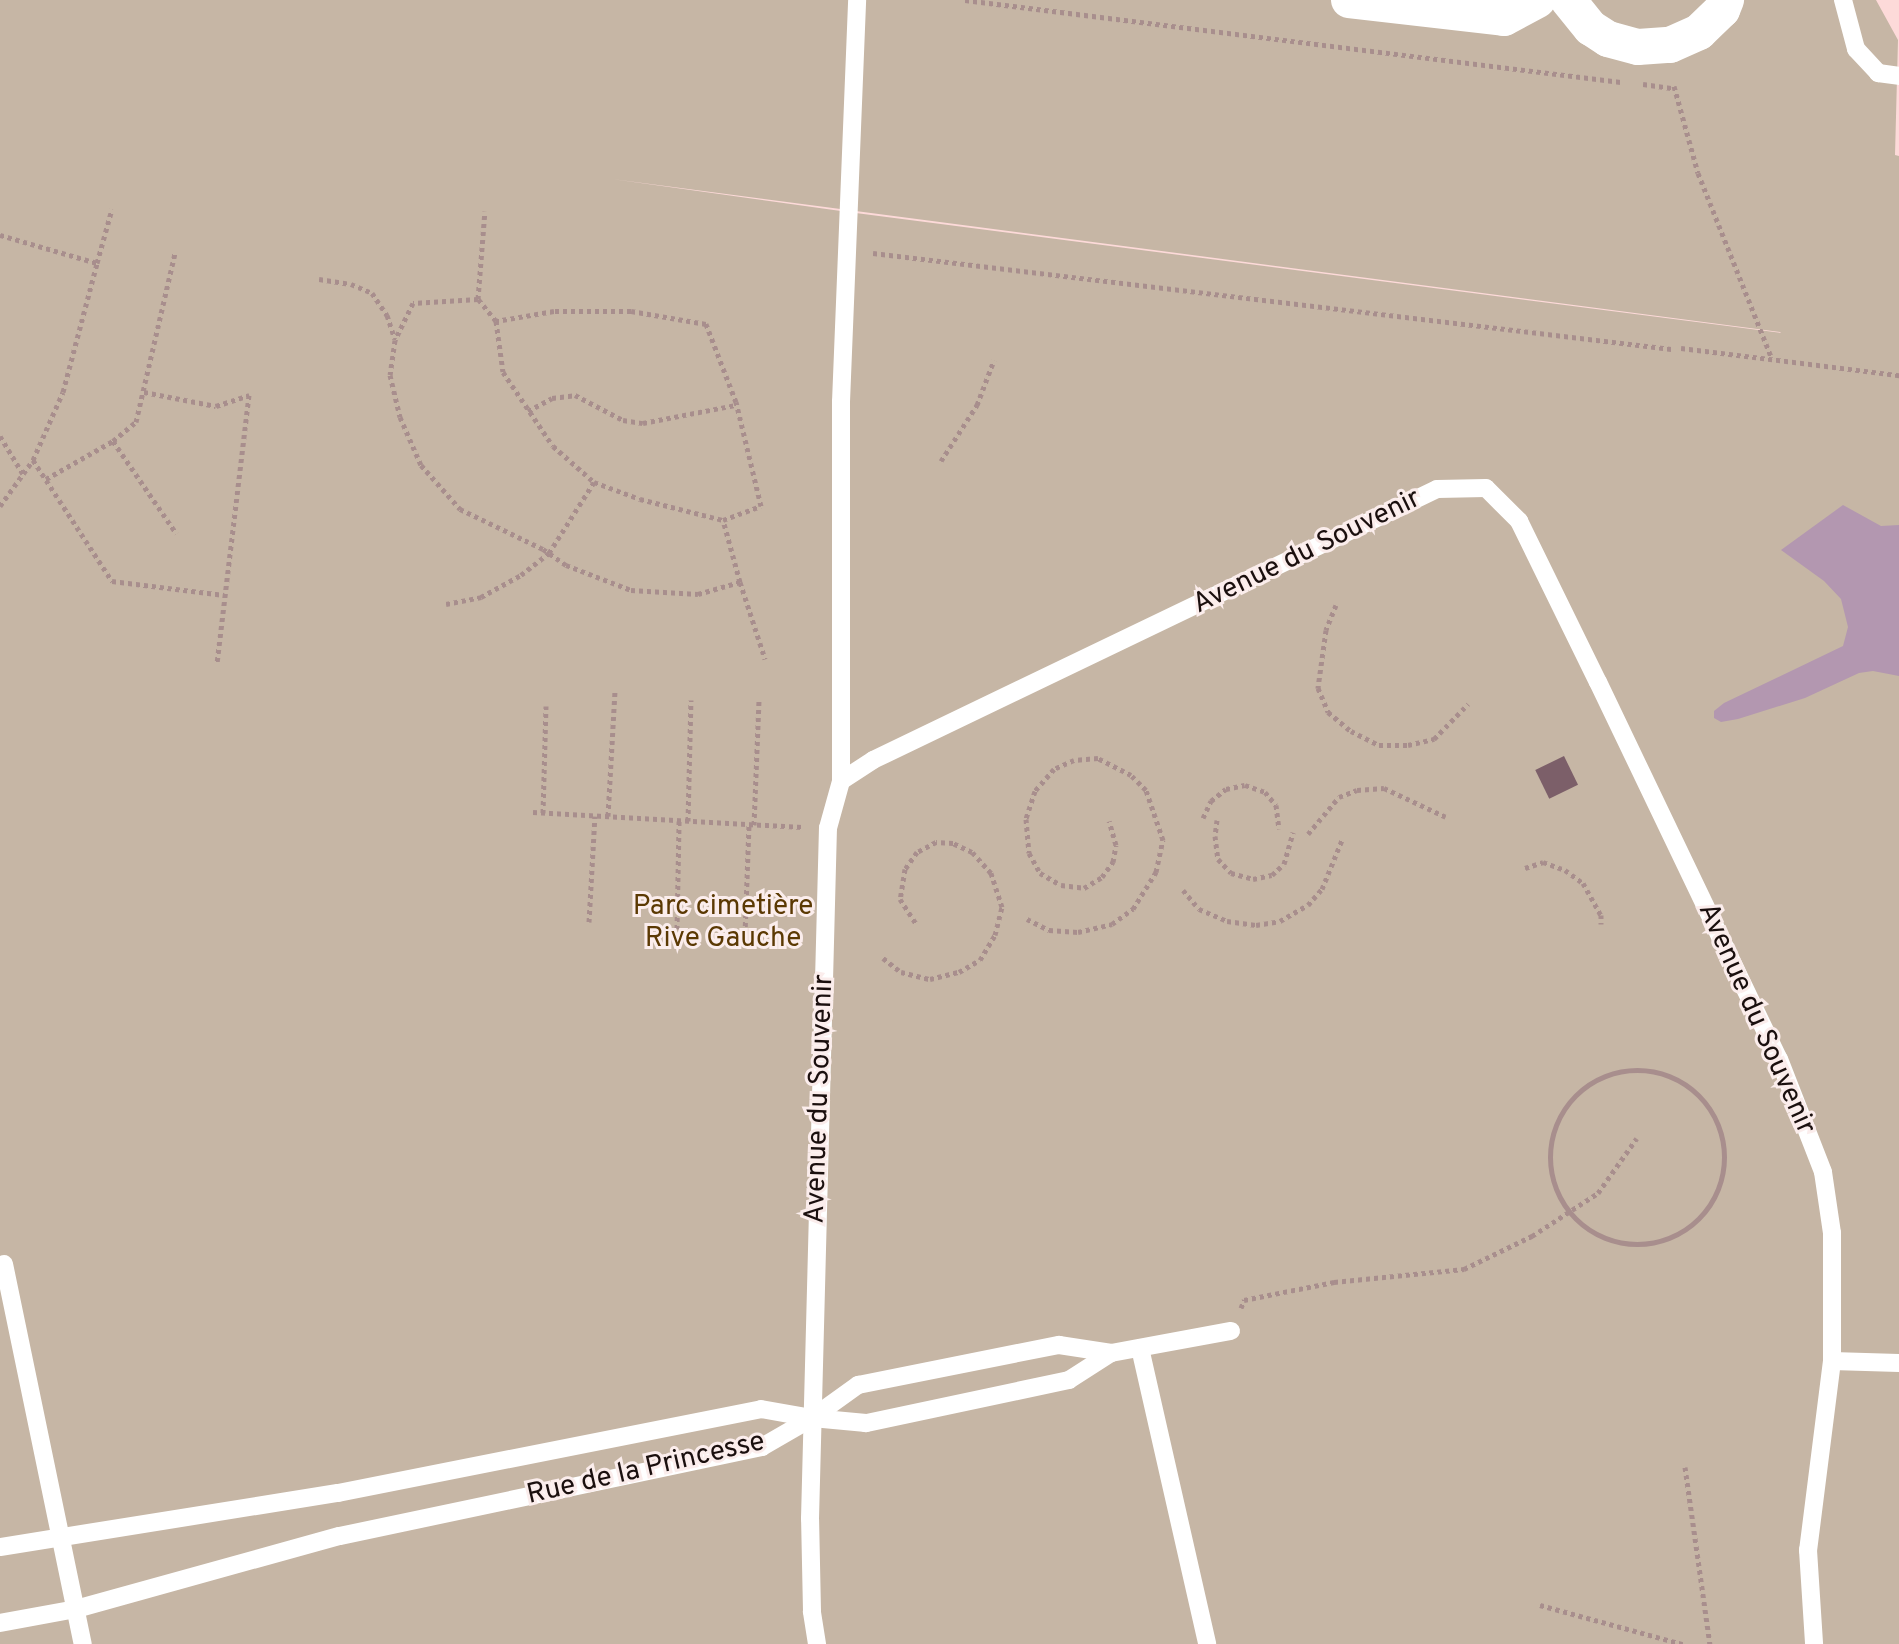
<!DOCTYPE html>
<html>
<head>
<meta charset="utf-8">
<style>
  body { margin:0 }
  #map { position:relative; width:1899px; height:1644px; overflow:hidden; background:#fddad9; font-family:Overpass,sans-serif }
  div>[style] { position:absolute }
  .green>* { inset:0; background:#c6b6a5 }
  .water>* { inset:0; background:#b397b0 }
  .building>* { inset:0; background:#7c5f69; transform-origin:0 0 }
  .path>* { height:5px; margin-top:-2.5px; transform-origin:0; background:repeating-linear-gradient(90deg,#a88e8d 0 4px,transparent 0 8px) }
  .path>.ring { margin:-2.5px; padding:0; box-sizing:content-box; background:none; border:5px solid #a88e8d; border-radius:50% }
  .service>* { height:18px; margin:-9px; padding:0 9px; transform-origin:9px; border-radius:9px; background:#fff }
  .minor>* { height:36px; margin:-18px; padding:0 18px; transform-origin:18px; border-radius:18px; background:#fff }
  span { translate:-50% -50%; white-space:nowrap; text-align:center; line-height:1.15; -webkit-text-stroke:6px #fbedec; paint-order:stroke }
  .street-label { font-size:28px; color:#1a0f0e }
  .park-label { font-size:28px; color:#5b3903 }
</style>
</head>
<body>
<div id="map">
  <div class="green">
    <div style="clip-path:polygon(evenodd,0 0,1876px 0,1898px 40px,1895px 155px,1899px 156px,1899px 1644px,0 1644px,0 0,612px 179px,1780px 332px,1781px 333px,848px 212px,612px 179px)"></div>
  </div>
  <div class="water">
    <div style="clip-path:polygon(1843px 505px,1881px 526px,1899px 525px,1899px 676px,1873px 671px,1859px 673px,1805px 698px,1738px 719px,1721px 722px,1714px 718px,1714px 711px,1724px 703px,1843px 646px,1848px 627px,1841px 599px,1824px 581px,1781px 550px)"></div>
  </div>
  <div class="building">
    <div style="left:1564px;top:756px;width:32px;height:32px;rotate:64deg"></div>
  </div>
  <div class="path">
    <div style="left:965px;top:0;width:661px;rotate:7.13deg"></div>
    <div style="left:1643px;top:84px;width:30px;rotate:8deg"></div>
    <div style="left:1674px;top:86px;width:90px;rotate:74.6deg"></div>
    <div style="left:1698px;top:173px;width:200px;rotate:68.3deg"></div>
    <div style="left:0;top:235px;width:101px;rotate:16.1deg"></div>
    <div style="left:97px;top:263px;width:56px;rotate:-74.5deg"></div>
    <div style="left:873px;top:253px;width:804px;rotate:6.86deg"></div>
    <div style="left:319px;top:279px;width:32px;rotate:9deg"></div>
    <div style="left:351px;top:284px;width:23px;rotate:23deg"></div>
    <div style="left:372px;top:293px;width:27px;rotate:56deg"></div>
    <div style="left:387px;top:315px;width:25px;rotate:72deg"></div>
    <div style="left:478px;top:299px;width:65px;rotate:176.5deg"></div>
    <div style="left:413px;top:303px;width:41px;rotate:115.9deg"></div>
    <div style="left:395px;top:340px;width:35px;rotate:98deg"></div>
    <div style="left:390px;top:375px;width:43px;rotate:76.6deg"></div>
    <div style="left:400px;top:417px;width:52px;rotate:66.4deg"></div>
    <div style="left:421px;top:465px;width:59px;rotate:48.4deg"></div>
    <div style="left:460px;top:509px;width:92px;rotate:25.7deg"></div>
    <div style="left:543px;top:549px;width:28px;rotate:35deg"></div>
    <div style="left:566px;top:565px;width:70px;rotate:21deg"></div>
    <div style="left:631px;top:590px;width:67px;rotate:3.4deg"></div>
    <div style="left:698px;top:594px;width:44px;rotate:-15.9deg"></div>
    <div style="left:740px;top:582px;width:64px;rotate:-105.3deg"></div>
    <div style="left:723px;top:520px;width:40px;rotate:-20.2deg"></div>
    <div style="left:761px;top:506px;width:107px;rotate:-103.5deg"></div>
    <div style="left:736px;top:402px;width:84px;rotate:-111deg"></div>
    <div style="left:706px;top:324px;width:76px;rotate:-170.2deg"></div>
    <div style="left:631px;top:311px;width:77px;rotate:180deg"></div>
    <div style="left:554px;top:311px;width:59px;rotate:170.2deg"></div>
    <div style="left:496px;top:321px;width:28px;rotate:-129deg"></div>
    <div style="left:478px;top:299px;width:88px;rotate:-85.5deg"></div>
    <div style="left:496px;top:321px;width:51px;rotate:82.2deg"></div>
    <div style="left:503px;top:372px;width:89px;rotate:56deg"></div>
    <div style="left:553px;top:446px;width:55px;rotate:41.3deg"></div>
    <div style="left:594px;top:482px;width:49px;rotate:20.3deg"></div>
    <div style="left:640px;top:499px;width:86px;rotate:14.2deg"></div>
    <div style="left:1681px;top:348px;width:220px;rotate:7.1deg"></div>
    <div style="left:144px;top:392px;width:73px;rotate:11deg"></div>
    <div style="left:216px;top:406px;width:35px;rotate:-18deg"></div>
    <div style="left:249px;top:395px;width:270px;rotate:96.8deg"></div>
    <div style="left:528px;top:411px;width:27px;rotate:-28deg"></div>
    <div style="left:552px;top:398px;width:23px;rotate:-7deg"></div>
    <div style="left:575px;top:395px;width:54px;rotate:27.5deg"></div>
    <div style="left:623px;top:420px;width:20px;rotate:9deg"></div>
    <div style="left:643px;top:423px;width:95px;rotate:-11deg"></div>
    <div style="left:0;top:436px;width:44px;rotate:58.8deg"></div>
    <div style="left:113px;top:441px;width:30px;rotate:-40deg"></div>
    <div style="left:136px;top:422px;width:173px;rotate:-77deg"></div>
    <div style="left:33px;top:460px;width:74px;rotate:-66.2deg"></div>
    <div style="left:63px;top:392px;width:133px;rotate:-75.2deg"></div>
    <div style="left:941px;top:461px;width:67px;rotate:-57.3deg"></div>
    <div style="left:977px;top:405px;width:48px;rotate:-69.3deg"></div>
    <div style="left:46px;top:479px;width:77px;rotate:-29.6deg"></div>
    <div style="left:113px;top:441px;width:112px;rotate:55.6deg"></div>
    <div style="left:0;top:506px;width:57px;rotate:-54.3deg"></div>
    <div style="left:33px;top:460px;width:145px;rotate:56.9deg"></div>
    <div style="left:112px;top:581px;width:113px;rotate:7.1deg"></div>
    <div style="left:740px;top:582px;width:81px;rotate:72deg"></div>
    <div style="left:446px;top:604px;width:36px;rotate:-11deg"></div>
    <div style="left:481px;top:597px;width:46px;rotate:-28.8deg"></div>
    <div style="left:521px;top:575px;width:36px;rotate:-38deg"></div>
    <div style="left:549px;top:553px;width:84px;rotate:-57.6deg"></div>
    <div style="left:1336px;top:605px;width:27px;rotate:112deg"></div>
    <div style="left:1326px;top:630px;width:59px;rotate:97.9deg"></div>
    <div style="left:1318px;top:688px;width:26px;rotate:67deg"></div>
    <div style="left:1328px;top:712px;width:30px;rotate:40deg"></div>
    <div style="left:1351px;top:731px;width:31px;rotate:27deg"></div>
    <div style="left:1379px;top:745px;width:29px"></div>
    <div style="left:1408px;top:745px;width:27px;rotate:-13deg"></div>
    <div style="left:1434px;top:739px;width:49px;rotate:-45.8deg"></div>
    <div style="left:533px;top:812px;width:270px;rotate:3.2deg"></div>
    <div style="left:543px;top:813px;width:107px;rotate:-88.4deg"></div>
    <div style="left:608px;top:816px;width:124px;rotate:-86.8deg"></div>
    <div style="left:1203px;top:818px;width:19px;rotate:-65deg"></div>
    <div style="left:1211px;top:801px;width:19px;rotate:-39deg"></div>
    <div style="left:1226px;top:789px;width:19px;rotate:-12deg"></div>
    <div style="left:1245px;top:785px;width:21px;rotate:19deg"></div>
    <div style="left:1265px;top:792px;width:17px;rotate:50deg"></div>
    <div style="left:1276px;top:805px;width:24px;rotate:83deg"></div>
    <div style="left:1217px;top:820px;width:16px;rotate:97deg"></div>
    <div style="left:1215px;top:836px;width:23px;rotate:83deg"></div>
    <div style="left:1218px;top:859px;width:19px;rotate:47deg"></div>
    <div style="left:1231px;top:873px;width:23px;rotate:15deg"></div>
    <div style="left:1253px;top:879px;width:19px;rotate:-12deg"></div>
    <div style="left:1272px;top:875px;width:16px;rotate:-43deg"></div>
    <div style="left:1284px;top:864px;width:33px;rotate:-74deg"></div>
    <div style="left:688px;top:821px;width:121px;rotate:-88.6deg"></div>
    <div style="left:754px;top:825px;width:126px;rotate:-87.7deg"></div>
    <div style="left:1308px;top:834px;width:48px;rotate:-50deg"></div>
    <div style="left:1339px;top:797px;width:19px;rotate:-21deg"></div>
    <div style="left:1357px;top:790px;width:27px;rotate:-4deg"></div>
    <div style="left:1384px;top:788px;width:68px;rotate:25.1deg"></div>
    <div style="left:1525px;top:868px;width:19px;rotate:-18deg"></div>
    <div style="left:1543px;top:862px;width:23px;rotate:20deg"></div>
    <div style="left:1565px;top:870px;width:22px;rotate:36deg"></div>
    <div style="left:1583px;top:883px;width:37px;rotate:61deg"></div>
    <div style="left:1601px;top:915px;width:9px;rotate:90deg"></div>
    <div style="left:1183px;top:890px;width:25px;rotate:50deg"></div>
    <div style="left:1199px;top:909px;width:30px;rotate:23deg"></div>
    <div style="left:1227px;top:921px;width:29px;rotate:8deg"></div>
    <div style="left:1256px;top:925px;width:24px;rotate:-9deg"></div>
    <div style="left:1280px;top:921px;width:32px;rotate:-30deg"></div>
    <div style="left:1308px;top:905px;width:21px;rotate:-49deg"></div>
    <div style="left:1322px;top:889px;width:53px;rotate:-67.8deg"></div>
    <div style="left:1027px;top:919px;width:25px;rotate:27deg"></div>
    <div style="left:1049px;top:930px;width:29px;rotate:4deg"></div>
    <div style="left:1078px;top:932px;width:35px;rotate:-13deg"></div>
    <div style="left:1112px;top:924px;width:26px;rotate:-36deg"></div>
    <div style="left:1133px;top:909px;width:44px;rotate:-58.1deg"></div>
    <div style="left:1156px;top:872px;width:33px;rotate:-78deg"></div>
    <div style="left:1163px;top:840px;width:53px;rotate:-108.8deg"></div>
    <div style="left:1146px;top:790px;width:21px;rotate:-135deg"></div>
    <div style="left:1131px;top:775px;width:37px;rotate:-153deg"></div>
    <div style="left:1098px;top:758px;width:24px;rotate:175deg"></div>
    <div style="left:1074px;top:760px;width:22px;rotate:156deg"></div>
    <div style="left:1054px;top:769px;width:29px;rotate:131deg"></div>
    <div style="left:1035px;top:791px;width:29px;rotate:108deg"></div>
    <div style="left:1026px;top:819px;width:34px;rotate:85deg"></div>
    <div style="left:1029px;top:853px;width:23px;rotate:61deg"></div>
    <div style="left:1040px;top:873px;width:24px;rotate:30deg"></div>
    <div style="left:1061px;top:885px;width:23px;rotate:7deg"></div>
    <div style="left:1084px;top:888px;width:21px;rotate:-31deg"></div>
    <div style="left:1102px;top:877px;width:19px;rotate:-54deg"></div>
    <div style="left:1113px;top:862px;width:17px;rotate:-80deg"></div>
    <div style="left:1116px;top:845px;width:25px;rotate:-106deg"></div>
    <div style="left:589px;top:922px;width:106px;rotate:-86.8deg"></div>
    <div style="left:677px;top:929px;width:108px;rotate:-88.9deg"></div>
    <div style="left:745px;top:934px;width:109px;rotate:-87.9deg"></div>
    <div style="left:883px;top:958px;width:23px;rotate:38deg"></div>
    <div style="left:901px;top:972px;width:30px;rotate:14deg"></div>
    <div style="left:930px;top:979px;width:30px;rotate:-14deg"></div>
    <div style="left:959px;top:972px;width:24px;rotate:-30deg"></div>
    <div style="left:980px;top:960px;width:29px;rotate:-59deg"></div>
    <div style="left:995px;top:935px;width:29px;rotate:-76deg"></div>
    <div style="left:1002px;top:907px;width:36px;rotate:-108deg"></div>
    <div style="left:991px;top:873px;width:28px;rotate:-132deg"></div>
    <div style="left:972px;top:852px;width:21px;rotate:-155deg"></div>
    <div style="left:953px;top:843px;width:17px;rotate:-177deg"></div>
    <div style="left:936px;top:842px;width:21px;rotate:152deg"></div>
    <div style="left:917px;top:852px;width:21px;rotate:125deg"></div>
    <div style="left:905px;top:869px;width:30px;rotate:99deg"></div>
    <div style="left:900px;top:899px;width:30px;rotate:57deg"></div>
    <div class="ring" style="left:1550px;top:1070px;width:169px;height:169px"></div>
    <div style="left:1241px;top:1308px;width:9px;rotate:-69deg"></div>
    <div style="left:1244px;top:1300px;width:92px;rotate:-11.3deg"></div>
    <div style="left:1334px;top:1282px;width:131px;rotate:-5.7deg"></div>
    <div style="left:1464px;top:1269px;width:76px;rotate:-25.9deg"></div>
    <div style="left:1532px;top:1236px;width:79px;rotate:-33.1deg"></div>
    <div style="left:1598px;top:1193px;width:67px;rotate:-54.7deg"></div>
    <div style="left:1685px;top:1467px;width:179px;rotate:82deg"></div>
    <div style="left:1540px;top:1605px;width:148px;rotate:15.3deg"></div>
  </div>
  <div class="service">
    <div style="left:1843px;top:0;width:51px;rotate:75.1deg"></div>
    <div style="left:1856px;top:49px;width:33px;rotate:47deg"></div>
    <div style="left:1878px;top:73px;width:21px;rotate:8deg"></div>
    <div style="left:841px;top:781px;width:379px;rotate:-90deg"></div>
    <div style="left:841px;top:402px;width:402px;rotate:-87.7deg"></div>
    <div style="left:4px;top:1264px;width:388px;rotate:78.3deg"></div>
    <div style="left:1140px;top:1348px;width:303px;rotate:77.2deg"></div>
    <div style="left:1111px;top:1353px;width:50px;rotate:147.3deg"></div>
    <div style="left:1069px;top:1380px;width:208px;rotate:168deg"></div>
    <div style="left:866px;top:1423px;width:54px;rotate:-174.7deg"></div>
    <div style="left:812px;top:1418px;width:57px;rotate:-35.7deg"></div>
    <div style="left:858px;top:1385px;width:205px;rotate:-11.3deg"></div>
    <div style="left:1059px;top:1345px;width:53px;rotate:8.7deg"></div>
    <div style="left:1111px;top:1353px;width:122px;rotate:-10.4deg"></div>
    <div style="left:1832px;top:1361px;width:67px;rotate:1.7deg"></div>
    <div style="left:0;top:1547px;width:342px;rotate:-9.1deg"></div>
    <div style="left:338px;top:1493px;width:431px;rotate:-11.2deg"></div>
    <div style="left:761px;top:1409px;width:52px;rotate:10deg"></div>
    <div style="left:812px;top:1418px;width:58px;rotate:149.9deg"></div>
    <div style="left:762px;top:1447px;width:432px;rotate:168.1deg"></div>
    <div style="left:339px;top:1536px;width:273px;rotate:164.5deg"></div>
    <div style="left:76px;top:1609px;width:77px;rotate:169.6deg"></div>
    <div style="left:817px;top:1644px;width:33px;rotate:-99deg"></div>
    <div style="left:812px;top:1611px;width:92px;rotate:-91.2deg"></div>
    <div style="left:810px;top:1519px;width:691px;rotate:-88.51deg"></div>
    <div style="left:828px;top:828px;width:49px;rotate:-74.5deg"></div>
    <div style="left:841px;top:781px;width:38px;rotate:-33deg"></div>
    <div style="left:873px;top:760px;width:626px;rotate:-25.66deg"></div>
    <div style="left:1437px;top:489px;width:49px;rotate:-1.2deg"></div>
    <div style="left:1486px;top:488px;width:47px;rotate:45deg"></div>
    <div style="left:1519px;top:521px;width:179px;rotate:63.9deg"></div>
    <div style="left:1598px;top:682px;width:418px;rotate:64.4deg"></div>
    <div style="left:1779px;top:1059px;width:121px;rotate:68.7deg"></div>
    <div style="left:1823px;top:1172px;width:62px;rotate:81.6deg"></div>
    <div style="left:1832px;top:1233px;width:128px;rotate:90deg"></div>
    <div style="left:1832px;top:1361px;width:191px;rotate:97.2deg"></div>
    <div style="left:1808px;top:1550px;width:94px;rotate:86.3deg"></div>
  </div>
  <div class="minor">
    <div style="left:1349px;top:0;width:156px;rotate:6.6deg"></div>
    <div style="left:1504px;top:18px;width:38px;rotate:-28deg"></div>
    <div style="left:1568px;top:0;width:36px;rotate:51deg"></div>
    <div style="left:1591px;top:28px;width:20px;rotate:33deg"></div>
    <div style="left:1608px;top:39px;width:31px;rotate:15deg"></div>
    <div style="left:1638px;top:47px;width:32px;rotate:-4deg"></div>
    <div style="left:1670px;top:45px;width:32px;rotate:-24deg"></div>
    <div style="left:1699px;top:32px;width:32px;rotate:-44deg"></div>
    <div style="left:1722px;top:10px;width:11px;rotate:-68deg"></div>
  </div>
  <div class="street-label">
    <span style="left:1307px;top:552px;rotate:-26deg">Avenue du Souvenir</span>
    <span style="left:1756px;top:1019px;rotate:66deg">Avenue du Souvenir</span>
    <span style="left:820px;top:1099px;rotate:-88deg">Avenue du Souvenir</span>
    <span style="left:646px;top:1469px;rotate:-13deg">Rue de la Princesse</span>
  </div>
  <div class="park-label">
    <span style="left:723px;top:923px">Parc cimetière<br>Rive Gauche</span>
  </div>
</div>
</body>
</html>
